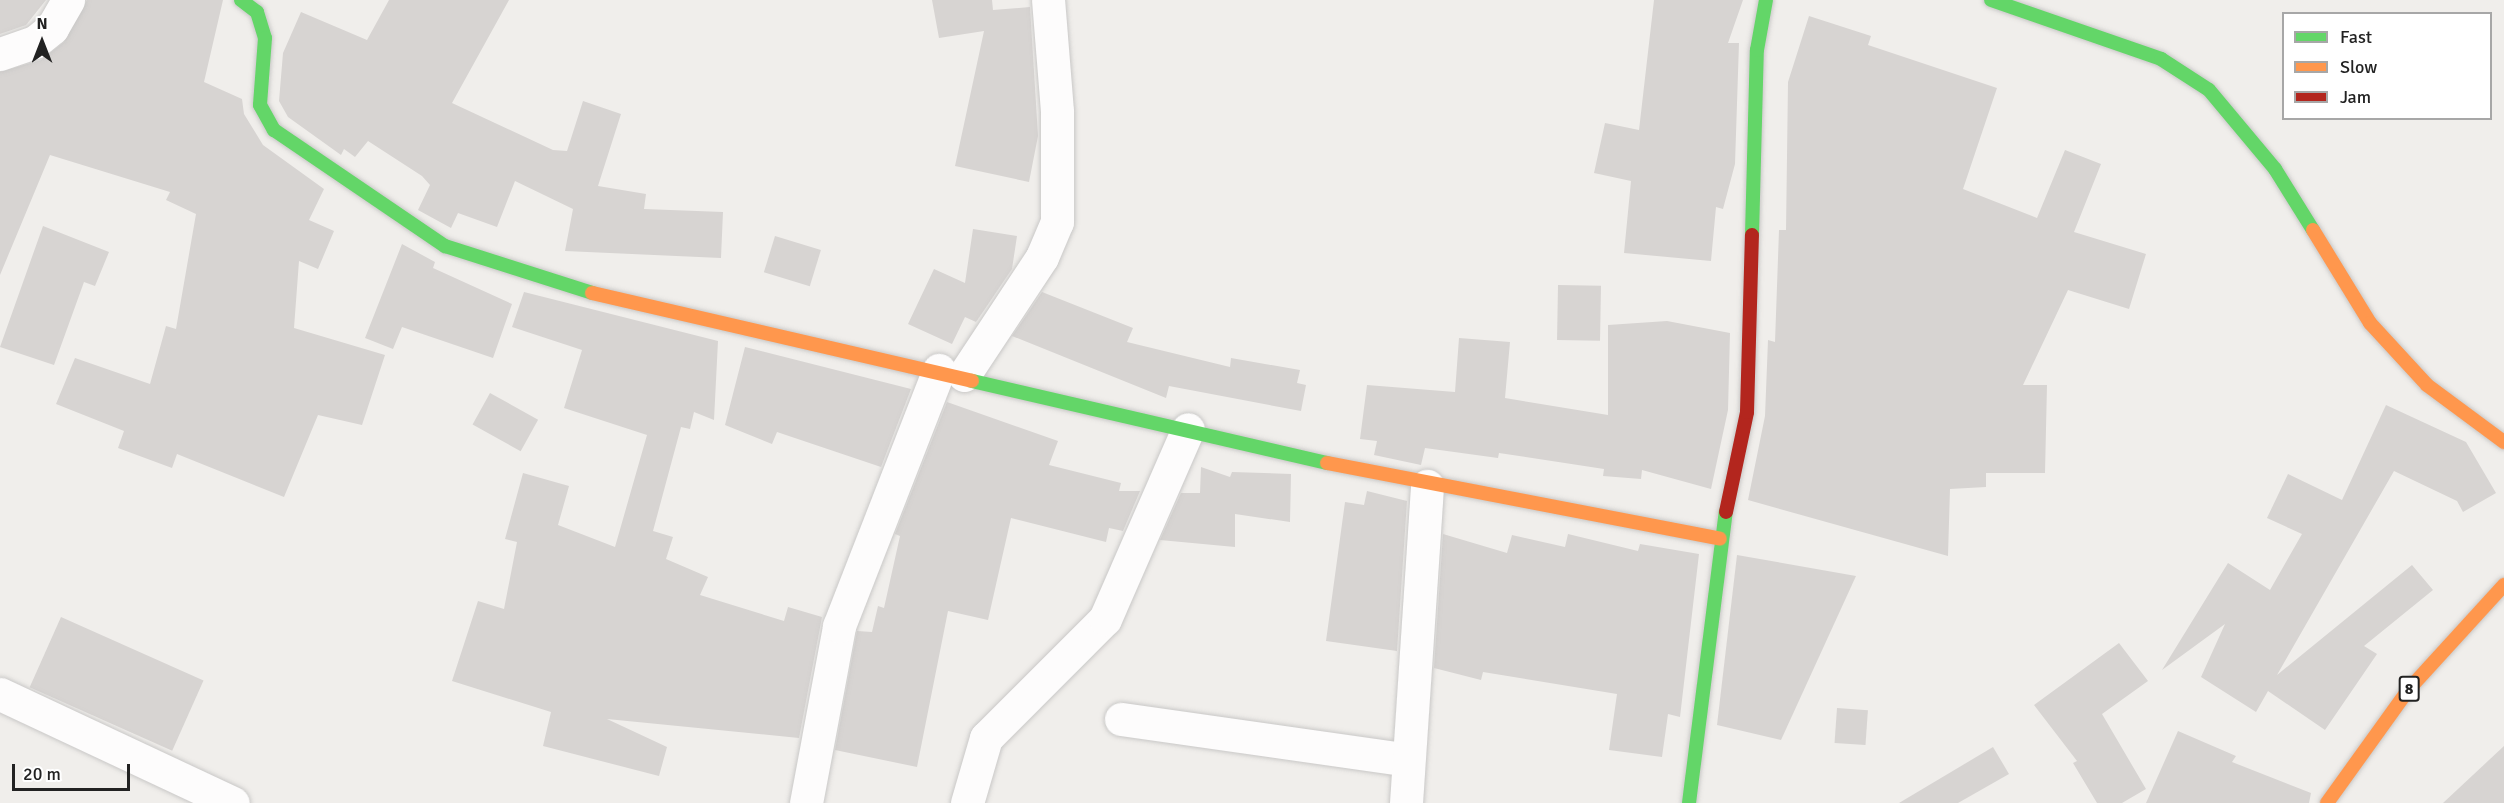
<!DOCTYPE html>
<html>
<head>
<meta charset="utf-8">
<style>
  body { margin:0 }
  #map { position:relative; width:2504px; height:803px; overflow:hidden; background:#f0eeeb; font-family:Signika,sans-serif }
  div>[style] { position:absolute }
  .building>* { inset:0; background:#d7d4d2; transform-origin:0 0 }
  .roads { filter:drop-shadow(0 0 2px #c9c8c7) drop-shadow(0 0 2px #c9c8c7) }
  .street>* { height:33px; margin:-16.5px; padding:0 16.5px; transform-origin:16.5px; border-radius:16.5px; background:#fdfcfc }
  .fast>* { height:14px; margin:-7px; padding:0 7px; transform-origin:7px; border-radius:7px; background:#63d668 }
  .slow>* { height:14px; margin:-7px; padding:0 7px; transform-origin:7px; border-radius:7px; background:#ff974d }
  .jam>* { height:14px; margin:-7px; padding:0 7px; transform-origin:7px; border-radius:7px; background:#b3261e }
  span { translate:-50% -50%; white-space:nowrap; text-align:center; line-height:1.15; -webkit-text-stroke:6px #fff; paint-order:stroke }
  .shield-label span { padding:2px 4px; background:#fff; border:2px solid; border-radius:4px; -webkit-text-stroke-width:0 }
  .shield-label { font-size:16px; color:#222; font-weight:700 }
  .legend { position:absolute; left:2282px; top:12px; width:210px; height:108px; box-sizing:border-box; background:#fff; border:2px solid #a7a7a7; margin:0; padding:8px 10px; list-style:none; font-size:18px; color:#222 }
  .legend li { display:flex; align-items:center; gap:12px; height:30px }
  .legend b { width:30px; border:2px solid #a7a7a7 }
  .north { position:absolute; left:12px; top:12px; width:60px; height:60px; -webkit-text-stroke:4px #fff; paint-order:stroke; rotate:0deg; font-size:16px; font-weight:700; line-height:24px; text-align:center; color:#222 }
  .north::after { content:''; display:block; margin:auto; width:21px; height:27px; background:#222; clip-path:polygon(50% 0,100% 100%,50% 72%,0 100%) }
  .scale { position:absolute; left:12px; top:764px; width:118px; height:27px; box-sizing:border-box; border:3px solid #222; border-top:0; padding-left:8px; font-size:18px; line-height:21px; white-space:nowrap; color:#222; -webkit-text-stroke:4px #fff; paint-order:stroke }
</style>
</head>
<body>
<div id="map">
  <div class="building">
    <div style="clip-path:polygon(0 0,46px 0,26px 25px,0 34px)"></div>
    <div style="clip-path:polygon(87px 0,223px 0,204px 82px,242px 99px,244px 114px,263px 145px,324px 189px,309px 220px,334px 231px,318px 269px,299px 261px,294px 328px,385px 355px,362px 425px,318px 415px,284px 497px,177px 454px,172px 468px,118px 448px,124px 431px,56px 404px,75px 358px,150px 384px,166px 326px,176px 329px,196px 214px,166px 200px,170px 192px,50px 155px,0 275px,0 72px,41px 60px,64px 42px)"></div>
    <div style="clip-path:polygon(389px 0,509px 0,452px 103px,553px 150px,567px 151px,583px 101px,621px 114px,598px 186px,646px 194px,644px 209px,723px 212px,721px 258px,565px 251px,573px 209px,515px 181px,497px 227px,458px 213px,451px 228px,418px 210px,430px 185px,422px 176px,368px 141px,355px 157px,344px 149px,341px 155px,288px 117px,279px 101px,283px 53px,301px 12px,367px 40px)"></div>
    <div style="clip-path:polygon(932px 0,992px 0,993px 10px,1030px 7px,1038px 136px,1029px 182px,955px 166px,984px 31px,939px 38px)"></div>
    <div style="clip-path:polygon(1654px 0,1743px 0,1728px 43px,1739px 43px,1735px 164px,1723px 209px,1716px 207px,1711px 261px,1624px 253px,1631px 181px,1594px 173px,1605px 123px,1639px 130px)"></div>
    <div style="clip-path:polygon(1809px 16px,1871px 36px,1868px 45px,1997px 88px,1963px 189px,2037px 218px,2065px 150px,2101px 164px,2074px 232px,2146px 254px,2129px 309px,2068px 290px,2023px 385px,2047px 385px,2045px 473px,1986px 473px,1986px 487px,1950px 489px,1948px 556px,1748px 500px,1765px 416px,1768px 340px,1775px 342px,1779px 230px,1786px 230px,1788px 82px)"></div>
    <div style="clip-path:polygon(43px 226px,109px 252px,95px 286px,84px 282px,54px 365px,0 347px)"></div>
    <div style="clip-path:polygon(973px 229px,1017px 236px,1012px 269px,976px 322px,965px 317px,952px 344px,908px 324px,934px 269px,965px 283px)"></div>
    <div style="left:775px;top:236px;width:48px;height:38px;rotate:17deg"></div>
    <div style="clip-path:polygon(402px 244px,435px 262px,433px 268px,512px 304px,493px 358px,402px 327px,393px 349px,365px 338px)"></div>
    <div style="left:1558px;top:285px;width:43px;height:55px;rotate:1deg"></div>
    <div style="clip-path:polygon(524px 292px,718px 341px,714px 420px,694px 412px,690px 429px,681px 427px,653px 531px,673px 537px,666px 559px,708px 577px,700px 595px,784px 621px,788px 607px,822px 617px,799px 738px,607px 719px,667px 747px,659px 776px,543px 746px,551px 712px,452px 681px,478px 601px,504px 609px,517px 542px,505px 539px,523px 473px,569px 486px,558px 525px,615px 547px,647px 435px,564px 408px,582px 350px,512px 327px)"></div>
    <div style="clip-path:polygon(1042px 292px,1133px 328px,1127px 342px,1230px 367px,1231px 358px,1300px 370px,1297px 383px,1306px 385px,1301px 411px,1169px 386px,1166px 398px,1012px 336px)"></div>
    <div style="clip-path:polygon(1667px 321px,1730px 333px,1728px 410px,1711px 489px,1642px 470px,1641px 479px,1603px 476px,1604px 469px,1499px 453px,1498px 458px,1425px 448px,1421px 465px,1374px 455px,1377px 441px,1360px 439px,1367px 385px,1455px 392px,1459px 338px,1510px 342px,1505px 398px,1608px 415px,1608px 325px)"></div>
    <div style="clip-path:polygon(745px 347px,911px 389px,881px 467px,777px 432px,772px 444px,725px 425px)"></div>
    <div style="left:490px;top:393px;width:55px;height:36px;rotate:29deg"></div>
    <div style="clip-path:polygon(947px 402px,1058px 441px,1049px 465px,1121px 483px,1119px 491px,1140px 491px,1123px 531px,1109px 528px,1106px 542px,1011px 518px,988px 620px,948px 611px,917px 767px,835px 750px,857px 631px,872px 632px,878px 606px,884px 608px,900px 536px,895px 534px)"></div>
    <div style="clip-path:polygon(2386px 405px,2466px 442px,2496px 493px,2463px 512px,2457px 501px,2394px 471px,2277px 675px,2412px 565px,2433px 590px,2364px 646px,2377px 654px,2325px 730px,2268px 691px,2256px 712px,2201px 677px,2225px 624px,2162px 670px,2228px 563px,2270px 590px,2302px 534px,2267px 518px,2288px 474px,2342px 500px)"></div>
    <div style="clip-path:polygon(1201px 467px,1230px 477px,1232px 472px,1291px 474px,1290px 522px,1235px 514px,1235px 547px,1160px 540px,1181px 493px,1200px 493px)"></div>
    <div style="clip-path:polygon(1367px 491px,1407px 501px,1397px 651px,1326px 641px,1345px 502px,1364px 505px)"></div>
    <div style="clip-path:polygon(1443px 534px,1507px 553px,1512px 535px,1565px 547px,1568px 534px,1638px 551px,1640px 544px,1699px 554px,1680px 717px,1668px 714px,1662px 757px,1609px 750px,1617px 694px,1483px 672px,1481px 680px,1434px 668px)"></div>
    <div style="clip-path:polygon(1737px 555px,1856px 576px,1781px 740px,1717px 725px)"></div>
    <div style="left:61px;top:617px;width:156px;height:77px;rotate:24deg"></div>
    <div style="clip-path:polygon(2119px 643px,2148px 681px,2102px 714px,2146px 789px,2122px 803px,2097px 803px,2073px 763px,2077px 761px,2034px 705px)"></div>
    <div style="left:1837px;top:708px;width:31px;height:35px;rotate:4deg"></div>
    <div style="clip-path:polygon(2178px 731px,2236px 756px,2232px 762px,2311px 793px,2309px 803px,2146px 803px)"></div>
    <div style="clip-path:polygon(2504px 746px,2504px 803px,2443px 803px)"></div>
    <div style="clip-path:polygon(1993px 747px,2009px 774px,1958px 803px,1899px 803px)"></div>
  </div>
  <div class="roads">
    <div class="street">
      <div style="left:0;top:54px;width:37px;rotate:-19deg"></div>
      <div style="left:35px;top:42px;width:22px;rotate:-39deg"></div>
      <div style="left:52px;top:28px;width:32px;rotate:-60deg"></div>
      <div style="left:964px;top:375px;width:141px;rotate:-56.5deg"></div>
      <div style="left:1042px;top:257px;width:38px;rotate:-67deg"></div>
      <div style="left:1057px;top:222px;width:111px;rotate:-90deg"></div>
      <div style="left:1057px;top:111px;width:111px;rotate:-94.6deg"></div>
      <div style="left:0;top:694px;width:257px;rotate:25.1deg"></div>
      <div style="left:1121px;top:719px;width:290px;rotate:8.1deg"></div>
      <div style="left:806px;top:803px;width:180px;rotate:-79.4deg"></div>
      <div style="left:839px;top:626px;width:275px;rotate:-68.7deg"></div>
      <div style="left:967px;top:803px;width:68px;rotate:-73.7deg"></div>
      <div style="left:986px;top:738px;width:168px;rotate:-45deg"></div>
      <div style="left:1105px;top:619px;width:207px;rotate:-66.4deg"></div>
      <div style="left:1406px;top:803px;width:318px;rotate:-86.2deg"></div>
    </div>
    <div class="fast">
      <div style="left:241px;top:0;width:20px;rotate:37deg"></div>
      <div style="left:257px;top:12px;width:27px;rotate:73deg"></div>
      <div style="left:265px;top:38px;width:67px;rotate:94.3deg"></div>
      <div style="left:260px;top:105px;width:29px;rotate:61deg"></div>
      <div style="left:274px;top:130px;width:207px;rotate:34.2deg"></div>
      <div style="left:445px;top:246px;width:154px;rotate:17.7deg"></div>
      <div style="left:1991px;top:0;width:180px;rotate:19.1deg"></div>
      <div style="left:2161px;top:59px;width:57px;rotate:32.9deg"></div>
      <div style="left:2209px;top:90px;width:103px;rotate:50.1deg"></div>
      <div style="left:2275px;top:169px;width:72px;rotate:58.1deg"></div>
      <div style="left:1752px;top:235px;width:185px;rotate:-88.5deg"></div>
      <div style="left:1757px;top:50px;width:51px;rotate:-79.8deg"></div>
      <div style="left:972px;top:381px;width:364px;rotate:13deg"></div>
      <div style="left:1689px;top:803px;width:293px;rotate:-82.8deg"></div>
    </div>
    <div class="slow">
      <div style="left:2313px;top:230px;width:109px;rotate:58.5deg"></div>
      <div style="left:2370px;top:323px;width:84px;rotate:47.4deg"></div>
      <div style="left:2427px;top:385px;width:96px;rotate:36.5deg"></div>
      <div style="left:592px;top:293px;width:390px;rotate:13deg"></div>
      <div style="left:1327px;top:463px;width:400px;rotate:10.9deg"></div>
      <div style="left:2327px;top:803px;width:140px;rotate:-54.3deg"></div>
      <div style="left:2409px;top:689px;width:141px;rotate:-47.6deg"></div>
    </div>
    <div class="jam">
      <div style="left:1726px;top:512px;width:102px;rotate:-78.1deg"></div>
      <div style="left:1747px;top:412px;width:177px;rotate:-88.4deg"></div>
    </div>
  </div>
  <div class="shield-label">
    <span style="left:2409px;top:689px">8</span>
  </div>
  <ul class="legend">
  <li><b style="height:8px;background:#63d668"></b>Fast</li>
  <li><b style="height:8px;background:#ff974d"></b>Slow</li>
  <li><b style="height:8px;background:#b3261e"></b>Jam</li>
  </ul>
  <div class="north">N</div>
  <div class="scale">20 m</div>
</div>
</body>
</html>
